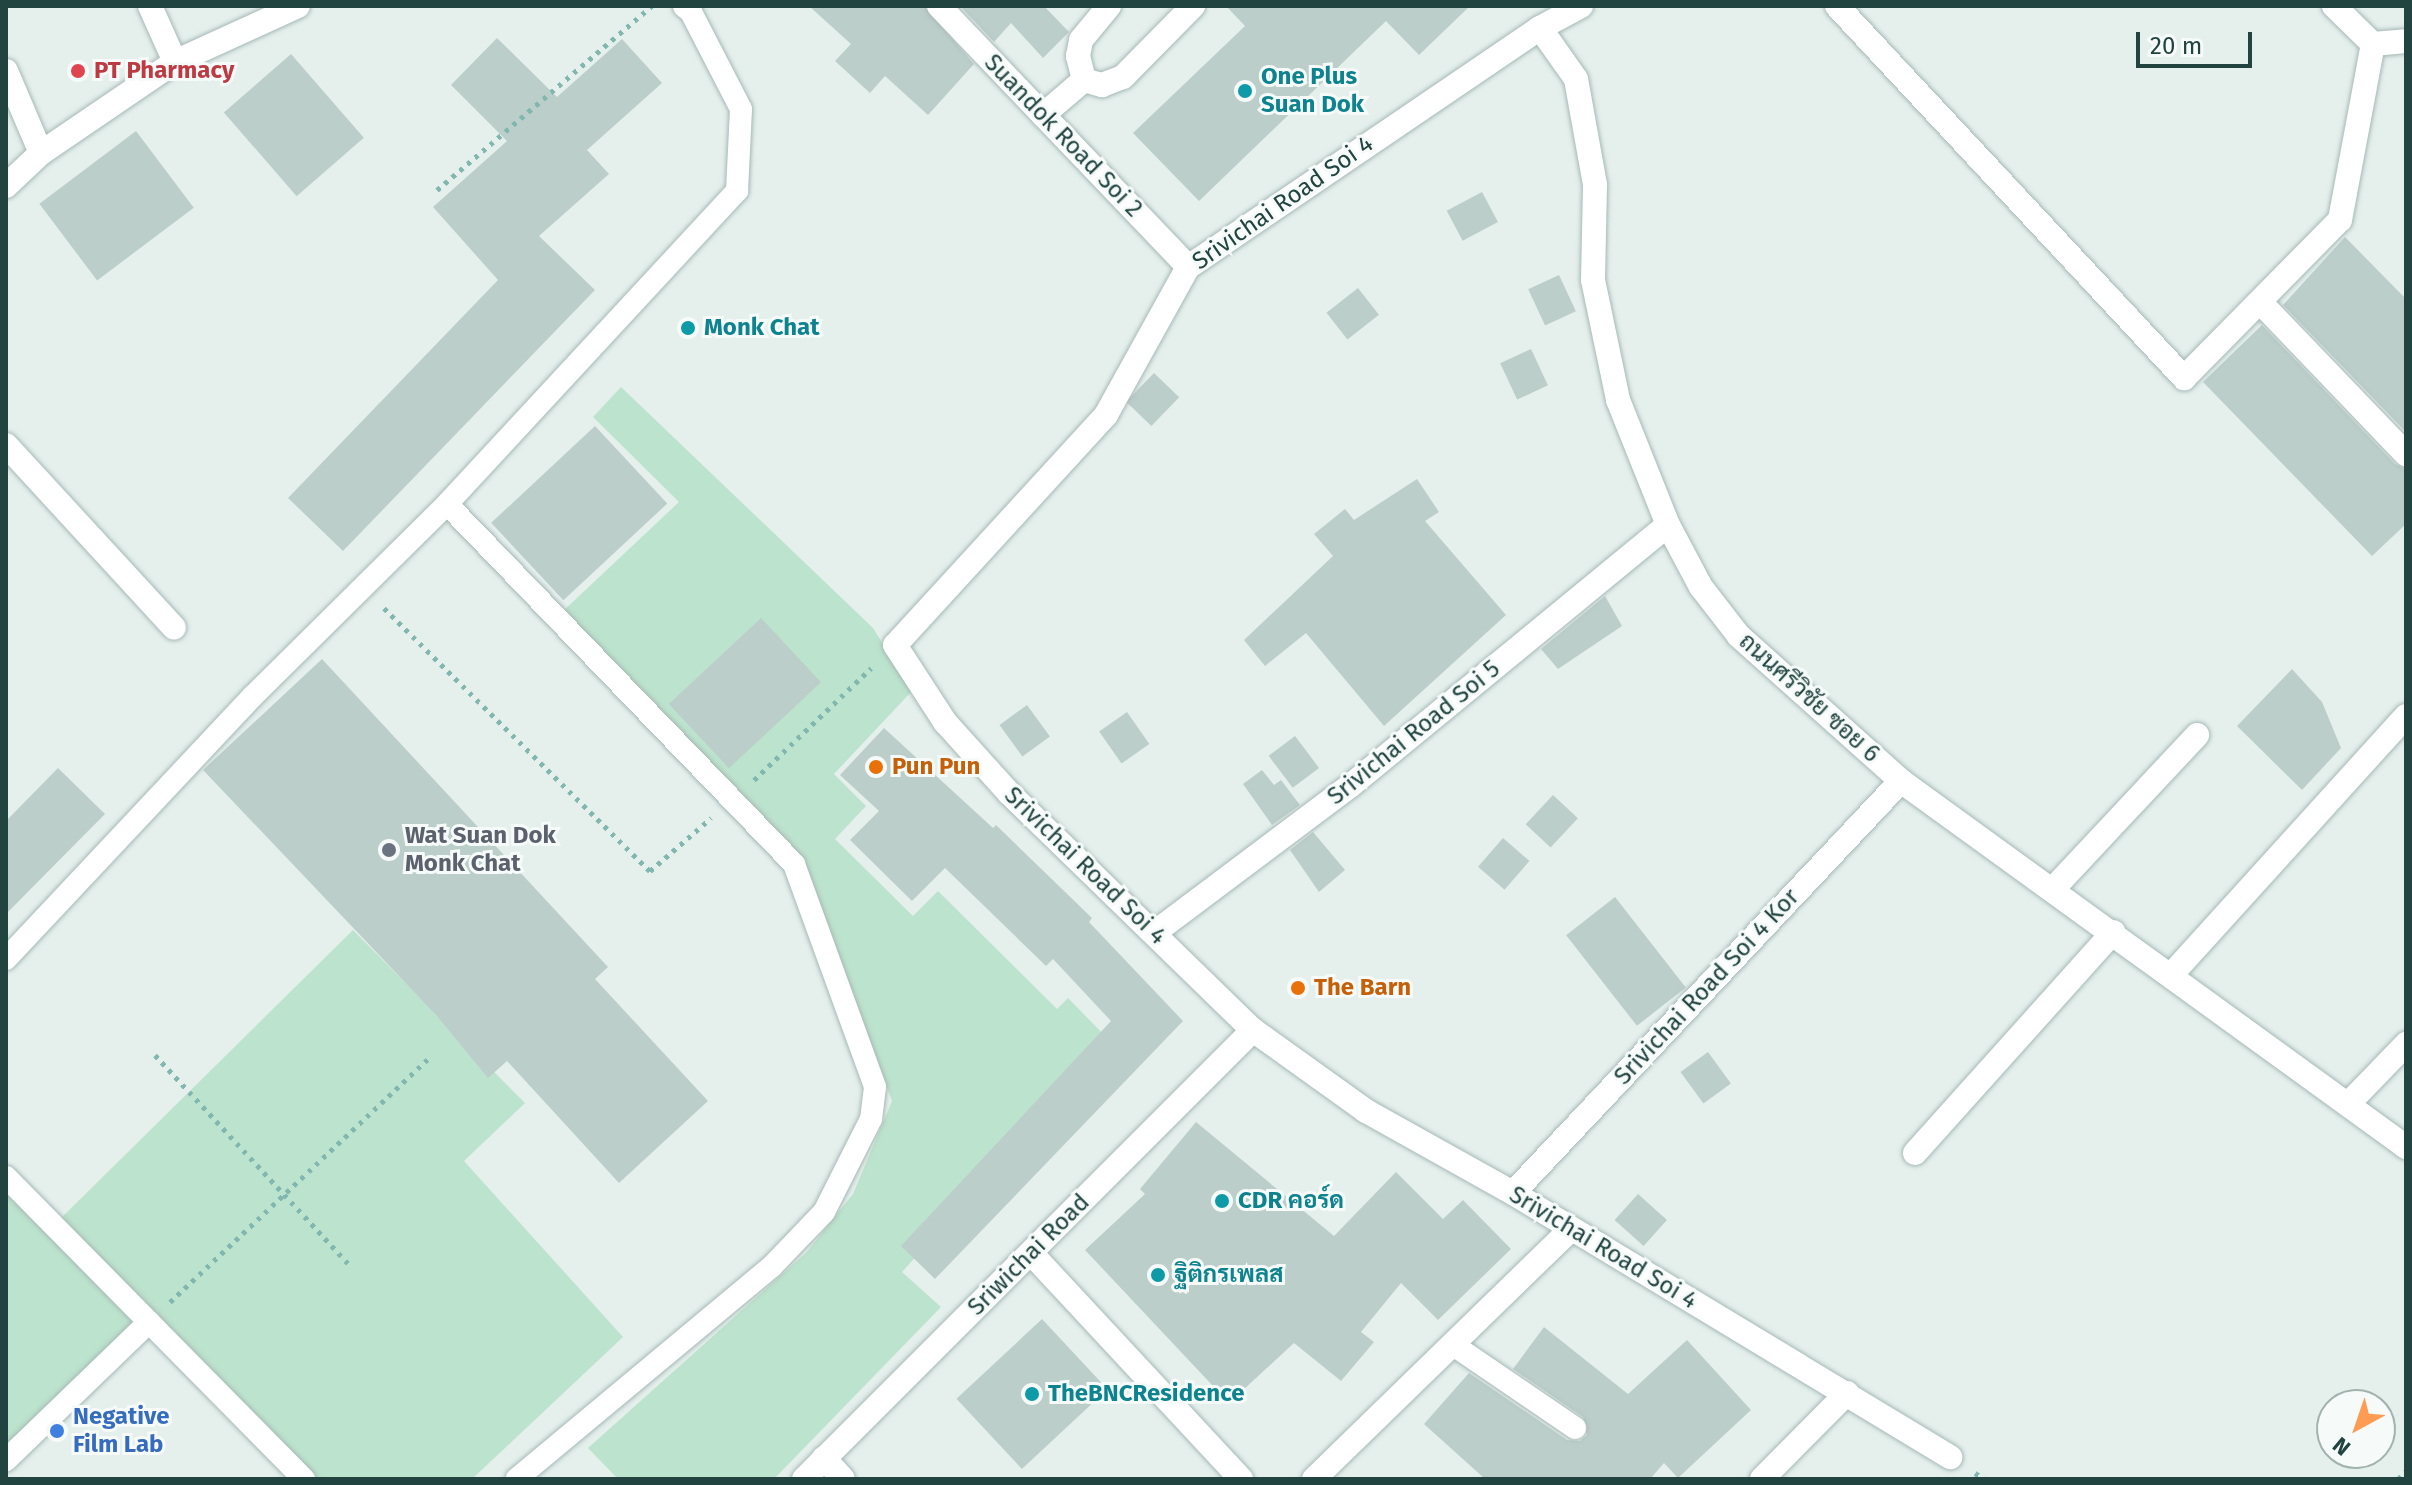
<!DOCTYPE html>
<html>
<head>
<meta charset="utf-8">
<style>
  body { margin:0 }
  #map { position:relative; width:2412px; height:1485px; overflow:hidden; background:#e5f0ed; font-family:"Fira Sans",Sarabun,sans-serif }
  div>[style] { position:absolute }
  .green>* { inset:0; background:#bce3cd }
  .building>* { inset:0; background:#bccec9; transform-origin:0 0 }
  .path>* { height:5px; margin-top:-2.5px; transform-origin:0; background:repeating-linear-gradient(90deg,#81b7af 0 4px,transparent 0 10px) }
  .roads { filter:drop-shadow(0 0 2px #a6b9b6) drop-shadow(0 0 2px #a6b9b6) }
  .service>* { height:22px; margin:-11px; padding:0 11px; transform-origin:11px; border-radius:11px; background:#fff }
  .minor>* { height:24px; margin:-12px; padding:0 12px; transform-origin:12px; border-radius:12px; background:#fff }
  .dots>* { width:22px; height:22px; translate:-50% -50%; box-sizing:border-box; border:4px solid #f6fbf9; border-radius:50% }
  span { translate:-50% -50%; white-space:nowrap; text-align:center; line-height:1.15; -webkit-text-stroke:6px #f6fbf9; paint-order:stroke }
  .health-label { font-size:24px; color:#be3a42; font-weight:700 }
  .left { translate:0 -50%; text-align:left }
  .culture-label { font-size:24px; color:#0d838f; font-weight:700 }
  .street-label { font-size:24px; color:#214441 }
  .food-label { font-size:24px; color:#c56008; font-weight:700 }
  .worship-label { font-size:24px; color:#5b616d; font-weight:700 }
  .shop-label { font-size:24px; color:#366cbe; font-weight:700 }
  .frame { position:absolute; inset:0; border:8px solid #214441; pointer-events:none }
  .north { position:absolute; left:2316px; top:1389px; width:80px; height:80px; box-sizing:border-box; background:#f6fbf9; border:2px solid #a1b2af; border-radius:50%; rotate:220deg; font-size:22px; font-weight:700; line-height:32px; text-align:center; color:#214441 }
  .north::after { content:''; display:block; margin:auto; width:28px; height:36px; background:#ff9b53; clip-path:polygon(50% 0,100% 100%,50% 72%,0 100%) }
  .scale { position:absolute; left:2136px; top:32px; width:116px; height:36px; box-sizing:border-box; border:4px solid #214441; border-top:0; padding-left:10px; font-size:24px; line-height:28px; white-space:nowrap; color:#214441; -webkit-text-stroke:6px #f6fbf9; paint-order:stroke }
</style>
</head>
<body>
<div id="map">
  <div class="green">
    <div style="clip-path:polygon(621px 387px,873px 628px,912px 691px,834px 774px,866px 806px,835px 839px,913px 916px,938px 891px,1057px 1009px,1068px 998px,1111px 1042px,902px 1272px,941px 1307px,774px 1479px,618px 1479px,588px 1448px,806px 1253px,853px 1194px,892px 1101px,800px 854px,561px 613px,679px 502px,593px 417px)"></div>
    <div style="clip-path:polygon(353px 930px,525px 1103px,464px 1161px,623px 1337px,472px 1479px,299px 1479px,149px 1322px,6px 1460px,6px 1176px,54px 1225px)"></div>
  </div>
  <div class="building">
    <div style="clip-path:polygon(809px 6px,924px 6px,974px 64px,928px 115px,885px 76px,870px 93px,835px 61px,851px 44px)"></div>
    <div style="clip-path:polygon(960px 6px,1044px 6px,1069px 32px,1043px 58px,1011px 23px,994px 42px)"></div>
    <div style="clip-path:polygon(1226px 6px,1470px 6px,1419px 55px,1386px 21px,1199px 201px,1133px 133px,1245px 26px)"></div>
    <div style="clip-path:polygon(497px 38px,557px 97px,622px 39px,662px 83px,587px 150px,609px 174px,539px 236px,595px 290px,343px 551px,288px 498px,498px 280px,433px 207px,507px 141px,451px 85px)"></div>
    <div style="left:291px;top:54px;width:111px;height:89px;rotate:49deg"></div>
    <div style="left:136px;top:131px;width:96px;height:121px;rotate:53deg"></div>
    <div style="left:1482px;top:192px;width:34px;height:40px;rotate:62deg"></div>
    <div style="clip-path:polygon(2345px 237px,2406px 299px,2406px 432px,2283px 305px)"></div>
    <div style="left:1559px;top:275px;width:40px;height:34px;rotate:65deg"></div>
    <div style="left:1358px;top:288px;width:34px;height:40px;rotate:52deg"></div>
    <div style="clip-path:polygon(2262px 325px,2395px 464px,2406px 469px,2406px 524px,2372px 556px,2203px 382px)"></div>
    <div style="left:1531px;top:349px;width:40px;height:34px;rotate:65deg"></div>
    <div style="left:1154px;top:373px;width:35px;height:40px;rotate:44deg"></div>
    <div style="left:595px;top:426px;width:106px;height:142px;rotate:47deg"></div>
    <div style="clip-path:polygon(1417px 479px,1439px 512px,1425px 521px,1506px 615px,1384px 726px,1306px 633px,1265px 666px,1244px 640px,1333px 556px,1314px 534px,1345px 509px,1354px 520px)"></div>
    <div style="clip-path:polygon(1605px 596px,1622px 626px,1558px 669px,1541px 649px)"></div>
    <div style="left:761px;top:618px;width:88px;height:126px;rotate:47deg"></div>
    <div style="clip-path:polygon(322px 659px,608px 967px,595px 979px,708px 1101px,619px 1183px,507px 1061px,488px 1078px,437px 1016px,203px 770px)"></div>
    <div style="clip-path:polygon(2292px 669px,2322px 702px,2341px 748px,2302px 790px,2237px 726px)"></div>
    <div style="left:1027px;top:705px;width:39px;height:34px;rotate:54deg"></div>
    <div style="left:1127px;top:712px;width:39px;height:34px;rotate:55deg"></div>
    <div style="clip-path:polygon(884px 728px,993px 828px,996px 825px,1092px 918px,1089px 922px,1183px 1021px,935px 1279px,901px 1246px,1111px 1021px,1053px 959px,1046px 966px,945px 868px,912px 901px,850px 840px,879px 811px,840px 775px)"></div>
    <div style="left:1295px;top:736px;width:40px;height:33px;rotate:53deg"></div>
    <div style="clip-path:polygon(58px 768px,105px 814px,6px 914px,6px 821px)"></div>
    <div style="clip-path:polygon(1262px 770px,1274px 785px,1281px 780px,1300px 805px,1272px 825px,1243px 784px)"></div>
    <div style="left:1553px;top:795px;width:34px;height:40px;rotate:43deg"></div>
    <div style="clip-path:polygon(1313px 832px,1345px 870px,1319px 892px,1290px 850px)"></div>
    <div style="left:1503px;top:838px;width:35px;height:38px;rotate:41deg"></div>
    <div style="left:1615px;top:897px;width:115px;height:62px;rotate:52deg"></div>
    <div style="left:1708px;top:1052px;width:39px;height:34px;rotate:54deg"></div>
    <div style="clip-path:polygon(1196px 1122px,1334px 1236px,1396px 1172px,1443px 1219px,1463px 1200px,1511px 1249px,1438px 1320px,1401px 1283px,1361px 1332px,1374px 1342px,1341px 1381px,1294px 1343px,1229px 1403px,1085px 1250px,1145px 1194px,1140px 1189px)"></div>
    <div style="left:1638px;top:1194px;width:39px;height:35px;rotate:42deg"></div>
    <div style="left:1042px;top:1319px;width:96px;height:117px;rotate:47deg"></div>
    <div style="clip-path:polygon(1544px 1327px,1628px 1394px,1687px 1340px,1751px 1410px,1678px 1478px,1664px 1463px,1650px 1479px,1485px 1479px,1424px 1424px,1469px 1373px,1567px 1440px,1580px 1441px,1587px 1435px,1583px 1417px,1513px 1369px)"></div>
  </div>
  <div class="path">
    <div style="left:437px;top:190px;width:283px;rotate:-40.6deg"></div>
    <div style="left:384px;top:608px;width:374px;rotate:44.7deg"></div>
    <div style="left:650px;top:871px;width:81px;rotate:-41deg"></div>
    <div style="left:754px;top:780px;width:162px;rotate:-43.7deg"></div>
    <div style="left:155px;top:1055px;width:290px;rotate:47.2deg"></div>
    <div style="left:170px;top:1302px;width:354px;rotate:-43.3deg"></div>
    <div style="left:1975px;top:1473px;width:12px;rotate:31deg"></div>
    <div style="left:2398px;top:1479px;width:11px;rotate:-45deg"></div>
  </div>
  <div class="roads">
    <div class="service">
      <div style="left:447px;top:504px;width:500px;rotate:46.05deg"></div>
      <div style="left:794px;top:864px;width:237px;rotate:70deg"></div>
      <div style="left:875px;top:1087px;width:32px;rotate:97deg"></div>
      <div style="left:871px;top:1119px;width:104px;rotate:116.8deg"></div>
      <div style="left:824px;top:1212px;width:76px;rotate:133.9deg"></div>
      <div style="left:771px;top:1267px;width:331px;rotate:140.2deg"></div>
      <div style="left:6px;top:959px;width:361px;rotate:-46.8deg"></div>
      <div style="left:253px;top:696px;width:273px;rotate:-44.7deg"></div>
      <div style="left:447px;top:504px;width:427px;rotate:-47.2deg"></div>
      <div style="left:737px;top:191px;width:82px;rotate:-87.2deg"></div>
      <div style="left:741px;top:109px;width:111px;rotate:-117.3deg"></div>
      <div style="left:6px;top:1177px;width:204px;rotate:45.4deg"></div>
      <div style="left:149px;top:1322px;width:199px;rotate:136deg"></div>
      <div style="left:149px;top:1322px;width:221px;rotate:45.4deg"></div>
      <div style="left:1452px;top:1344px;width:149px;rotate:34.3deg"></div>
    </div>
    <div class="minor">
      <div style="left:150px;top:6px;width:61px;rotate:65.9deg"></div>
      <div style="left:685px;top:6px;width:6px;rotate:39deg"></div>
      <div style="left:939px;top:6px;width:361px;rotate:46.3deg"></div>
      <div style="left:1581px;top:6px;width:47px;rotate:151.8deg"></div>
      <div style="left:1540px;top:28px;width:425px;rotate:145.8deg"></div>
      <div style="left:1188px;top:267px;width:169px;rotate:119deg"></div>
      <div style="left:1106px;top:415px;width:312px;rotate:132.5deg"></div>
      <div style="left:895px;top:645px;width:92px;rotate:57deg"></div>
      <div style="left:945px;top:722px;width:96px;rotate:48deg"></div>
      <div style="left:1009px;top:793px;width:340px;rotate:44.2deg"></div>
      <div style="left:1253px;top:1030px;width:139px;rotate:35.6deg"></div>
      <div style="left:1366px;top:1111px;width:168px;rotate:29.2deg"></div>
      <div style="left:1513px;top:1193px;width:511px;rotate:31.14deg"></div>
      <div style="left:1837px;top:6px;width:509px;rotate:46.99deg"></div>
      <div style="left:2184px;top:378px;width:222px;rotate:-45.4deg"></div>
      <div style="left:2340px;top:220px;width:179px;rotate:-79.4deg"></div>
      <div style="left:2334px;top:6px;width:54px;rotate:44.3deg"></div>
      <div style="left:1540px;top:28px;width:62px;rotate:54.8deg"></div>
      <div style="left:1576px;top:79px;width:108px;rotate:79.8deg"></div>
      <div style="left:1595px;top:185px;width:95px;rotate:91.2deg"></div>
      <div style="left:1593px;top:280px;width:123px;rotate:78.2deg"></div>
      <div style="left:1618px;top:400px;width:135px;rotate:68.2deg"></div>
      <div style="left:1668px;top:525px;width:70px;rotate:62deg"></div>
      <div style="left:1701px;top:587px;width:62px;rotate:52.2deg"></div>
      <div style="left:1739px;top:636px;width:217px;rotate:41.8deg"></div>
      <div style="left:1901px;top:781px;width:624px;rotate:35.93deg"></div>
      <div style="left:2373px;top:44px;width:33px;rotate:-5deg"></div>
      <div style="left:6px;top:71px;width:89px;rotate:66.9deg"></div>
      <div style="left:1084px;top:80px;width:19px;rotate:16deg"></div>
      <div style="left:1102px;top:85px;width:22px;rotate:-21deg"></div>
      <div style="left:1123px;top:77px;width:100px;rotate:-45.4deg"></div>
      <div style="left:1084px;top:80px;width:25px;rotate:-104deg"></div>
      <div style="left:1078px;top:56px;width:16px;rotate:-79deg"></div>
      <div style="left:1081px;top:40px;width:44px;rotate:-50.5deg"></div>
      <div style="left:1043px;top:115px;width:54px;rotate:-40.5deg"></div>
      <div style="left:6px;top:186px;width:48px;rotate:-43.3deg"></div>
      <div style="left:41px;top:153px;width:162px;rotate:-34.2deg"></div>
      <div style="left:175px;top:62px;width:135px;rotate:-24.5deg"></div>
      <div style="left:2262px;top:304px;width:208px;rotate:46.2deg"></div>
      <div style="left:6px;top:445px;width:248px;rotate:47.4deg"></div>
      <div style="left:2053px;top:889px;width:211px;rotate:-46.9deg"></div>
      <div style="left:1154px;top:933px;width:245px;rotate:-36.9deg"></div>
      <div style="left:1350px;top:786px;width:411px;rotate:-39.4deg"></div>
      <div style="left:2172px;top:974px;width:348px;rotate:-47.8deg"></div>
      <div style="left:2350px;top:1102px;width:81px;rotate:-46deg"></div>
      <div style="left:1915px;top:1153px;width:297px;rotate:-48.1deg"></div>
      <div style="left:1513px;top:1193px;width:566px;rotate:-46.72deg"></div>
      <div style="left:1031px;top:1253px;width:309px;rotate:47.1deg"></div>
      <div style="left:824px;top:1458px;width:28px;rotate:48deg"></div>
      <div style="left:804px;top:1479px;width:635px;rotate:-45deg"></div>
      <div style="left:1314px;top:1479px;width:356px;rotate:-44.2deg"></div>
      <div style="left:1762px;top:1479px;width:121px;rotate:-45.3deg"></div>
    </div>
  </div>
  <div class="dots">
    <div style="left:78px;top:71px;background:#e0444e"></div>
    <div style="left:1245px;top:91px;background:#0f9aa8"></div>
    <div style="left:688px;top:328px;background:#0f9aa8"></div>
    <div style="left:876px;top:767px;background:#e8710a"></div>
    <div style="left:389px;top:850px;background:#6b7280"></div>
    <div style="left:1298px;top:988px;background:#e8710a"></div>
    <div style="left:1222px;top:1201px;background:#0f9aa8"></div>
    <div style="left:1158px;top:1275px;background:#0f9aa8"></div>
    <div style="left:1032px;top:1394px;background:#0f9aa8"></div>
    <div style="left:57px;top:1431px;background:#3f7fe0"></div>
  </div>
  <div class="health-label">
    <span class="left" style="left:94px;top:71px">PT Pharmacy</span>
  </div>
  <div class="culture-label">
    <span class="left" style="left:1261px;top:91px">One Plus<br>Suan Dok</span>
    <span class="left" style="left:704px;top:328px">Monk Chat</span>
    <span class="left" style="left:1238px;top:1201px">CDR คอร์ด</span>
    <span class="left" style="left:1174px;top:1275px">ฐิติกรเพลส</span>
    <span class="left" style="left:1048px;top:1394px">TheBNCResidence</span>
  </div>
  <div class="street-label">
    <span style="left:1063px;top:136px;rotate:46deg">Suandok Road Soi 2</span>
    <span style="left:1283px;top:203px;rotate:-35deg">Srivichai Road Soi 4</span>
    <span style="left:1809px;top:698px;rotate:42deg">ถนนศรีวิชัย ซอย 6</span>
    <span style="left:1414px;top:733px;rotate:-39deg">Srivichai Road Soi 5</span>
    <span style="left:1085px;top:866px;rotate:44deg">Srivichai Road Soi 4</span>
    <span style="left:1707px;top:987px;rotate:-47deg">Srivichai Road Soi 4 Kor</span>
    <span style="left:1603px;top:1248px;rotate:31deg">Srivichai Road Soi 4</span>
    <span style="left:1029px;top:1255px;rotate:-45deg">Sriwichai Road</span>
  </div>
  <div class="food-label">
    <span class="left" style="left:892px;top:767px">Pun Pun</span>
    <span class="left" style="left:1314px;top:988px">The Barn</span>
  </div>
  <div class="worship-label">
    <span class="left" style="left:405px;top:850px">Wat Suan Dok<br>Monk Chat</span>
  </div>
  <div class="shop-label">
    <span class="left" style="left:73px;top:1431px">Negative<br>Film Lab</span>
  </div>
  <div class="frame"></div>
  <div class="north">N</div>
  <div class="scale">20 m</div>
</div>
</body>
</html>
